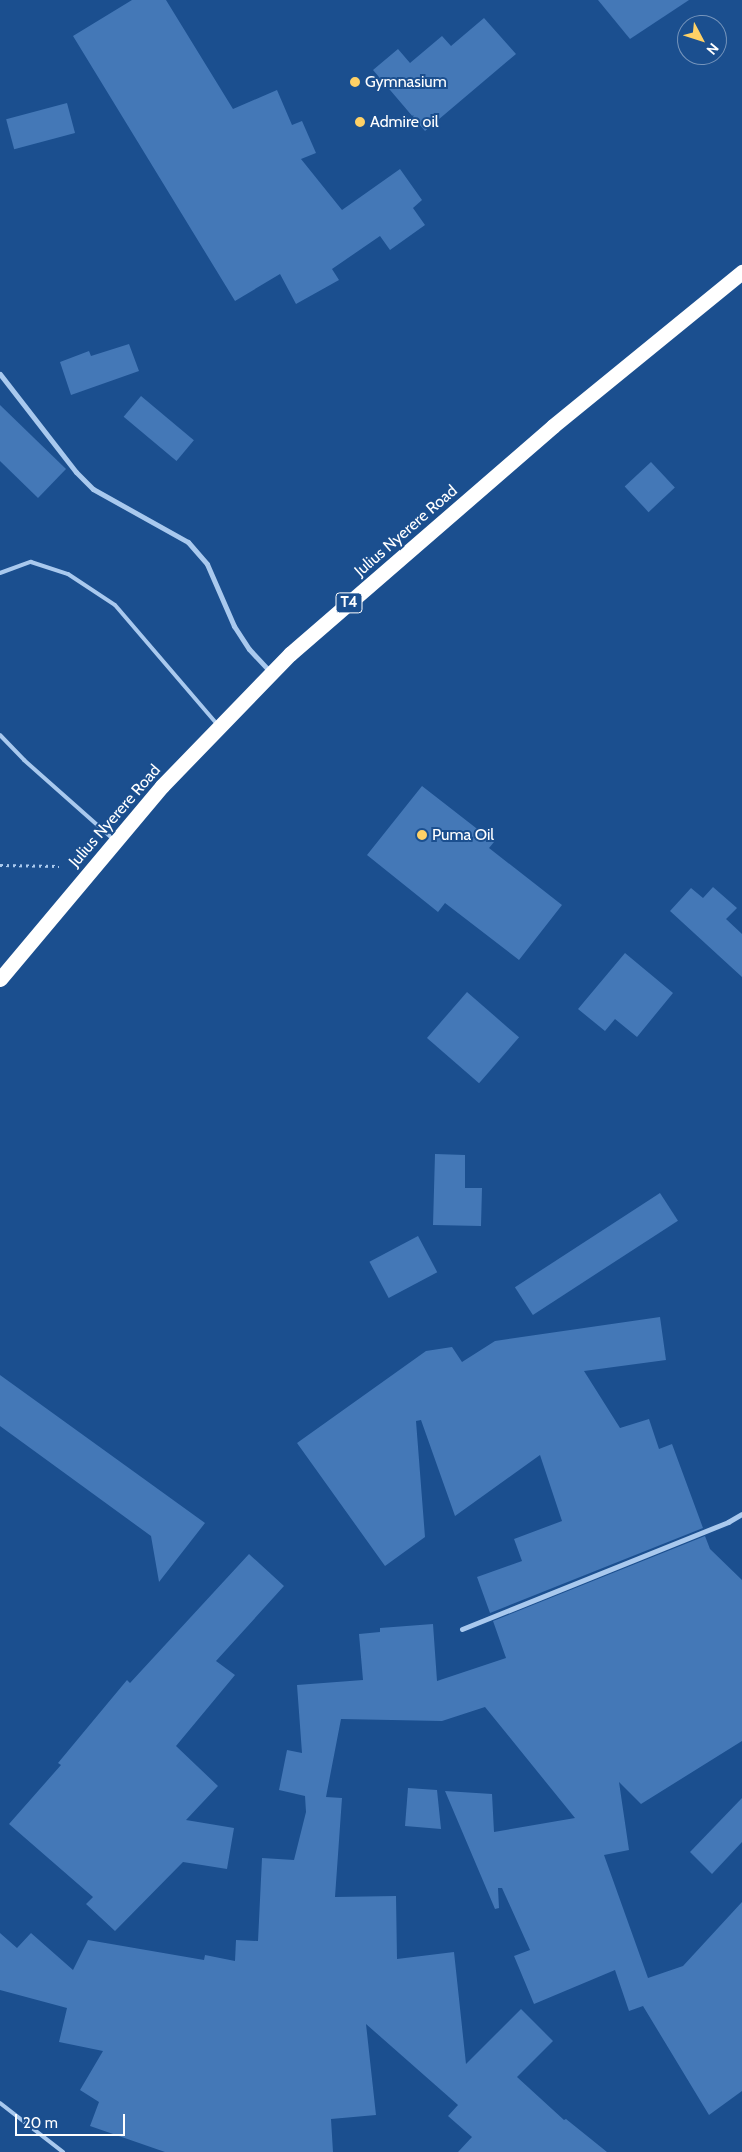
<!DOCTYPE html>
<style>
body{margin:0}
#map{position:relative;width:742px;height:2152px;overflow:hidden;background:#1b4f8f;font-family:Cabin,sans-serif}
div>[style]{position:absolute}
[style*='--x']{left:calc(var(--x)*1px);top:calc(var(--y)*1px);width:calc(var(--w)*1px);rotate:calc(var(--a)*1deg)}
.building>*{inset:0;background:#4478b7;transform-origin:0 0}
.path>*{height:3px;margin-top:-1.5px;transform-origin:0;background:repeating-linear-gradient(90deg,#a9c9ee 0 2.5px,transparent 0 6.5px)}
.lane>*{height:4px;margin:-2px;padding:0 2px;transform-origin:2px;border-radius:2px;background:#a9c9ee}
.street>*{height:5px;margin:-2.5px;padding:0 2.5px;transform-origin:2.5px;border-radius:2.5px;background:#a9c9ee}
.highway>*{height:15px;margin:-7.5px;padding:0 7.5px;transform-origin:7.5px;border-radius:7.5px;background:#fff}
.dots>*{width:14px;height:14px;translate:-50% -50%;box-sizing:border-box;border:2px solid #1b4f8f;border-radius:50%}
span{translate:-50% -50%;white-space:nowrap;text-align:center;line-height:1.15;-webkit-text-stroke:4px #1b4f8f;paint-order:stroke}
.shield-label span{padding:1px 4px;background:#1b4f8f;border:1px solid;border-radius:4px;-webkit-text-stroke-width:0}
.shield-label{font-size:15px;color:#fff;font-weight:700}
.poi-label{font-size:16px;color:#fff}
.left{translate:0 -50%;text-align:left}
.street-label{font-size:16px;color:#fff}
.north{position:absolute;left:677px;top:15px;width:50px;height:50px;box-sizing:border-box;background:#1b4f8f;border:1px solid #7695bc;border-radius:50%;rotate:130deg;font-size:14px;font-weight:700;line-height:20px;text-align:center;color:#fff}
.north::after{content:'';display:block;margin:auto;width:18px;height:22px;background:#ffd166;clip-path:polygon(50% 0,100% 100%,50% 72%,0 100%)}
.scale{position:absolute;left:15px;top:2114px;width:110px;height:22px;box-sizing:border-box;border:2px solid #fff;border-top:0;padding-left:6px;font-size:15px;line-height:18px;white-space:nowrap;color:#fff;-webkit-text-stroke:4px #1b4f8f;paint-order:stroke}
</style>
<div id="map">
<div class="building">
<i style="clip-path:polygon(132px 0,166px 0,233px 109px,277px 90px,292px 125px,302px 121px,316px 153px,301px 159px,342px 210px,400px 169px,422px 200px,413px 208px,425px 225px,390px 250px,380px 236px,332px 269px,339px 280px,296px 304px,280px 274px,235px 301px,73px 36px)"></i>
<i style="clip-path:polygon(598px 0,689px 0,630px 39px)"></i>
<i style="clip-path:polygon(484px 18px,516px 54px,425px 131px,373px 70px,398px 49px,410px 63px,442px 36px,451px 46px)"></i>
<i style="left:67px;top:103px;width:31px;height:63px;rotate:75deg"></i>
<i style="clip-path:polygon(129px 344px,139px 371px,71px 395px,60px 362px,89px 351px,91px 356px)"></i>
<i style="left:141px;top:396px;width:69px;height:27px;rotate:40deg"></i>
<i style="clip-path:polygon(0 405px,66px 469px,38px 498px,0 461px)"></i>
<i style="left:651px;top:462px;width:35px;height:36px;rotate:47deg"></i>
<i style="clip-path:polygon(422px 786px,494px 842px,489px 848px,562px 905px,519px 960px,445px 903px,438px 912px,367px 855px)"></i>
<i style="clip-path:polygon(713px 887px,737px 908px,726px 919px,742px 934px,742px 977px,670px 911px,691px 888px,703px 898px)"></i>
<i style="clip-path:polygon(625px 953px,673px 993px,637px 1037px,615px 1019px,605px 1031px,578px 1009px)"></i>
<i style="left:467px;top:992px;width:69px;height:61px;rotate:41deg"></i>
<i style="clip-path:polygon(435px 1154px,465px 1155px,465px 1188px,482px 1188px,481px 1226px,433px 1225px)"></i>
<i style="left:660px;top:1193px;width:33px;height:173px;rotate:57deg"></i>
<i style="left:418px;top:1236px;width:41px;height:55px;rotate:62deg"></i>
<i style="clip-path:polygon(660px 1317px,666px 1360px,584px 1371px,620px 1428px,649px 1419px,659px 1449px,672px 1444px,703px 1528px,490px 1613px,477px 1577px,522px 1561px,514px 1539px,562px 1521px,540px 1455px,455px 1516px,421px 1420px,416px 1421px,425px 1537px,385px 1566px,297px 1443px,426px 1351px,452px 1347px,462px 1362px,495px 1341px)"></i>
<i style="clip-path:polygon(0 1375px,205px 1523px,159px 1582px,151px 1536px,0 1426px)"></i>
<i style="clip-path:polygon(705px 1536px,710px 1549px,742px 1580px,742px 1741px,641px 1804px,619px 1782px,629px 1850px,604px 1855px,648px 1978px,683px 1966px,742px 1902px,742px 2091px,709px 2115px,643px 2006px,629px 2011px,615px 1970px,534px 2004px,514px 1956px,530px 1950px,502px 1888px,498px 1888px,499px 1908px,495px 1909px,445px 1791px,492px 1794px,494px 1832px,575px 1818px,485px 1707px,442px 1721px,341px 1719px,326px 1797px,342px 1798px,335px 1897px,396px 1896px,397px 1959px,454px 1952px,466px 2064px,521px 2009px,553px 2041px,517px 2077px,564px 2120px,566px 2119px,607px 2152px,458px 2152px,472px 2137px,448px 2116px,458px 2105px,366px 2024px,376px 2115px,331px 2119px,333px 2152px,165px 2152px,90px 2126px,99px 2102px,80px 2090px,103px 2051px,59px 2042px,67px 2008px,0 1990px,0 1933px,17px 1948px,31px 1933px,73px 1970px,88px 1940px,204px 1960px,205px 1955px,235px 1961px,236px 1940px,258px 1941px,262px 1858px,294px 1860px,306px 1812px,305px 1796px,279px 1790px,287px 1750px,302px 1753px,297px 1685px,363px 1680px,359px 1634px,380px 1632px,380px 1628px,433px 1624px,437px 1681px,506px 1658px,493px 1621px)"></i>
<i style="clip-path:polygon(249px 1554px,284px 1586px,216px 1661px,235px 1675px,176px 1746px,218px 1786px,186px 1820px,234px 1828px,227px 1869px,183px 1862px,115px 1931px,86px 1904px,93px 1897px,9px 1824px,61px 1765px,58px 1763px,127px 1680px,130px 1683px)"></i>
<i style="clip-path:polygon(408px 1788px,437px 1790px,441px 1829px,405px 1826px)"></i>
<i style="clip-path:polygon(742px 1798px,742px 1842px,712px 1874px,690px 1852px)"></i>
</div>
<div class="path">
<i style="--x:0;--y:865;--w:59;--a:1"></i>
</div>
<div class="lane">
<i style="--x:0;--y:573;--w:33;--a:-20"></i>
<i style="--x:31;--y:562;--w:39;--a:18"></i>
<i style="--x:68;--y:574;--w:56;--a:33.4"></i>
<i style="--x:115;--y:605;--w:158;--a:49.4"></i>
<i style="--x:0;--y:735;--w:35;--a:46"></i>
<i style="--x:24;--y:760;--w:118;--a:41.6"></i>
<i style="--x:0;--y:2103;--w:80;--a:37.9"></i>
</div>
<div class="street">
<i style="--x:0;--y:374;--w:124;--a:52.2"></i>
<i style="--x:76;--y:472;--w:24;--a:45"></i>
<i style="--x:93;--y:489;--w:109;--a:29.2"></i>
<i style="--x:188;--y:542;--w:29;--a:49"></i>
<i style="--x:207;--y:564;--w:68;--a:66.5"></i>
<i style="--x:234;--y:626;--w:27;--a:57"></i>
<i style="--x:249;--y:649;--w:33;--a:47"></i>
<i style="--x:462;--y:1629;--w:287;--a:-21.9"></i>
<i style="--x:728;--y:1522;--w:16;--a:-30"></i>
</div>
<div class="highway">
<i style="--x:0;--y:979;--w:252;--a:-50"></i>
<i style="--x:162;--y:786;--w:184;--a:-45.9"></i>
<i style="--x:290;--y:654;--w:348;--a:-40.9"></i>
<i style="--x:553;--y:426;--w:244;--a:-39.2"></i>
</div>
<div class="dots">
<i style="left:355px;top:82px;background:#ffd166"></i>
<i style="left:360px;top:122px;background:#ffd166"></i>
<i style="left:422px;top:835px;background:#ffd166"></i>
</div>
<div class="shield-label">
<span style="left:349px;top:603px">T4</span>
</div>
<div class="poi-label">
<span class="left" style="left:365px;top:82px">Gymnasium</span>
<span class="left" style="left:370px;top:122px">Admire oil</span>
<span class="left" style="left:432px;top:835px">Puma Oil</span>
</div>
<div class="street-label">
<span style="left:406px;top:531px;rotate:-41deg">Julius Nyerere Road</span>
<span style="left:115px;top:816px;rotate:-49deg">Julius Nyerere Road</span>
</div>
<div class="north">N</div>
<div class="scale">20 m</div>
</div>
